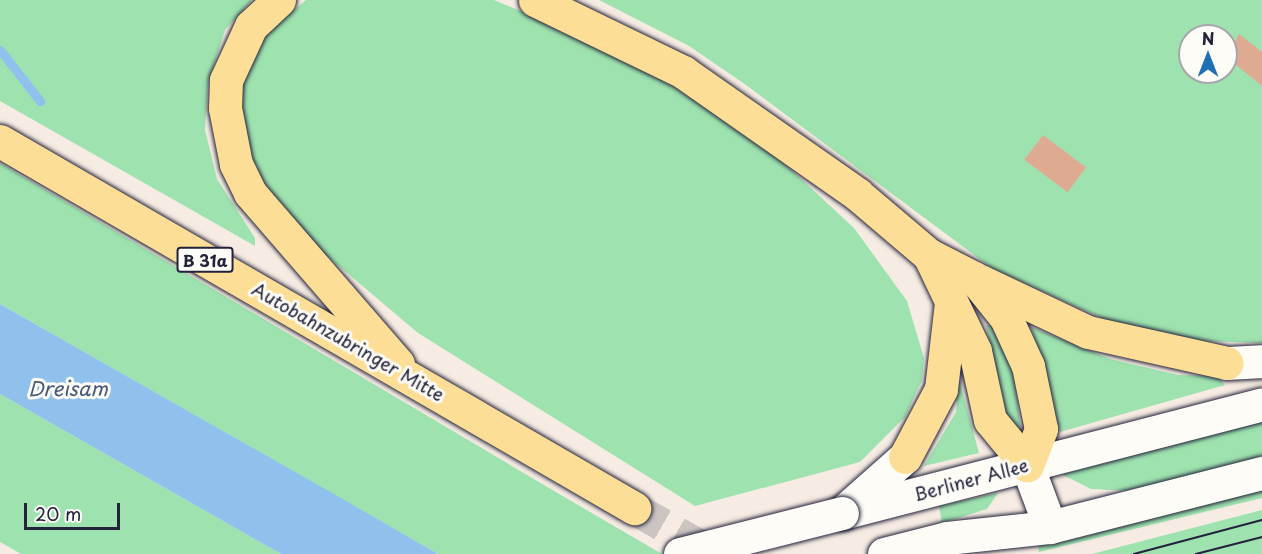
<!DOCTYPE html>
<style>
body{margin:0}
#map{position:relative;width:1262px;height:554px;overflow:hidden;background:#f7ece3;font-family:"Playpen Sans",sans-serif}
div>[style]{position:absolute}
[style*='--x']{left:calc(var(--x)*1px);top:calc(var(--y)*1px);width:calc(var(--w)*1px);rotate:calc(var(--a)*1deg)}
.green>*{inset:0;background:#9ee3af}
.water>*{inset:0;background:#90c1ec}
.stream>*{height:9px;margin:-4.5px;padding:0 4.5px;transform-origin:4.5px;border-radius:4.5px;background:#90c1ec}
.building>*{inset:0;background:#deaa92;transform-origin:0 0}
.highway-tunnel>*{height:33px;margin-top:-16.5px;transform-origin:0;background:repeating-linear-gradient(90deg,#ccc4c1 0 33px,transparent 0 49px)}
.roads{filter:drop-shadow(0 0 2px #22223b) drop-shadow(0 0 2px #22223b)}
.secondary>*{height:33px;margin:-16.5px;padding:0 16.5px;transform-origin:16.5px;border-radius:16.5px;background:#fdfcf7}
.highway>*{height:33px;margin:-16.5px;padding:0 16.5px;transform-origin:16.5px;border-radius:16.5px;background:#fdde96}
.tram>*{height:1.5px;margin:-0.75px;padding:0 0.75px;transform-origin:0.75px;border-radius:0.75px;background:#22223b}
.bridges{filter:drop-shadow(0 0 2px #22223b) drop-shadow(0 0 2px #22223b)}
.secondary-bridge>*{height:33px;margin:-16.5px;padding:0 16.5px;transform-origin:16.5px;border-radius:16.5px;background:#fdfcf7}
span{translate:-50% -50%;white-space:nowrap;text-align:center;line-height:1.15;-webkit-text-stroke:6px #fdfcf7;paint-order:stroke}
.shield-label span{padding:2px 4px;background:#fdfcf7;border:2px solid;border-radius:4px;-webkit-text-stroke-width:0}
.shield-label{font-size:16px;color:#22223b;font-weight:700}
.street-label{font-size:18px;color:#22223b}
.water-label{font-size:20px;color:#485a79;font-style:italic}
.north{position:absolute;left:1178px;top:24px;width:60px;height:60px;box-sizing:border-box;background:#fdfcf7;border:2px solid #a5a5ac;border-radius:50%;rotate:0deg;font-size:16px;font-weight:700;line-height:24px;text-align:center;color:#22223b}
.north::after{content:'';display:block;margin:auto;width:21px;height:27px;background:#1f6fb2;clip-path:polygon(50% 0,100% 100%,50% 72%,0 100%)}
.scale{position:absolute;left:24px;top:503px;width:96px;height:27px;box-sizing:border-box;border:3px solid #22223b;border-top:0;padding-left:8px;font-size:18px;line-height:21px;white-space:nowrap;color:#22223b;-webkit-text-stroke:4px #fdfcf7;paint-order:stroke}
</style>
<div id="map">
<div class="green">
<i style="clip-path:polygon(0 0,252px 0,225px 30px,208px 83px,205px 130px,217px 179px,255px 238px,255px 246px,0 101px)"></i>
<i style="clip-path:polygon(306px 0,494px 0,623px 54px,746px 128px,854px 228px,907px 301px,924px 358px,922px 380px,905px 417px,860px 462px,695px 506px,418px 333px,307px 239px,253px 168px,240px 126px,242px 82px,262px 36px)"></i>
<i style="clip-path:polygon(evenodd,599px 0,1262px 0,1262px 343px,1202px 341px,1115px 324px,993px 269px,746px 85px,689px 46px,599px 0,1190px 36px,1226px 36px,1226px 72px,1190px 72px,1190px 36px)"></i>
<i style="clip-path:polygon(0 163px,561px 495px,662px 554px,438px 554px,0 304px)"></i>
<i style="clip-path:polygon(994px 323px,1014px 372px,1021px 433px,1007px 420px,986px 326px)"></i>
<i style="clip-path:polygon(1031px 327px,1110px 359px,1178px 375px,1217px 376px,1225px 385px,1060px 432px)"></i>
<i style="clip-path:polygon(958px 375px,979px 453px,924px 466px,956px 412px)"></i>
<i style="clip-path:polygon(0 394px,281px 554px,21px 554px,0 542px)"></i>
<i style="clip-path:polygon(1262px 422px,1262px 457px,1134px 491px,1091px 489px,1061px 474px)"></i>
<i style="clip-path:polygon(1262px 487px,1262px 498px,1039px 552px,1038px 546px)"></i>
<i style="clip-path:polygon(998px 493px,987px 509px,942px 523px,939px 506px)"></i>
<i style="clip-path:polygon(1262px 510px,1262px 554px,1092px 554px)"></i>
</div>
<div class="water">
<i style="clip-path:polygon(0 304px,341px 498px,438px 554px,281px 554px,0 394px)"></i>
</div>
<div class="stream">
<i style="--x:0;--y:50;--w:65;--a:51.9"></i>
</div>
<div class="building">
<i style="clip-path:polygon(1239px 34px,1262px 52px,1262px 86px,1226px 57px)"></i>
<i style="left:1043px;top:135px;width:54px;height:31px;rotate:37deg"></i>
</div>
<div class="highway-tunnel">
<i style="--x:634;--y:508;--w:92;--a:29.9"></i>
</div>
<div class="roads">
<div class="secondary">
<i style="--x:1227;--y:363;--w:35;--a:-3"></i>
<i style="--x:1027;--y:465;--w:66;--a:69.6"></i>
<i style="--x:845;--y:510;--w:80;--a:-41.5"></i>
<i style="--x:842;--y:513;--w:434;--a:-14.5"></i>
<i style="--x:884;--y:554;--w:65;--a:-14.3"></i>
<i style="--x:947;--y:538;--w:104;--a:-6.1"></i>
<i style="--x:1050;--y:527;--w:219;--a:-14.3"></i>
</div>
<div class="highway">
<i style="--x:279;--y:0;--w:38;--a:137"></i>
<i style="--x:251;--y:26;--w:60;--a:114.8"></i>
<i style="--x:226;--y:80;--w:28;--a:92"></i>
<i style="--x:225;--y:108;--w:57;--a:78.9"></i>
<i style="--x:236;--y:164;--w:32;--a:64"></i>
<i style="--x:250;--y:193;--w:226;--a:49.1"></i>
<i style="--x:535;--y:0;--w:165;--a:25.9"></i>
<i style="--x:683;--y:72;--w:213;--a:35"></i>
<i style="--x:857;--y:194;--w:94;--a:40.3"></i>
<i style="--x:929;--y:255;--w:51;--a:27.1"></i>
<i style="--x:974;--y:278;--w:51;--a:51.3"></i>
<i style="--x:1006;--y:318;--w:53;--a:65.4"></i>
<i style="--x:1028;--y:366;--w:64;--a:78.3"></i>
<i style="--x:1041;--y:429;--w:39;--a:111"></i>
<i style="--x:1027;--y:465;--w:58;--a:-129.4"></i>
<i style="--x:990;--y:420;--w:71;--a:-102.3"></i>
<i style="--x:975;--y:351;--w:106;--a:-115.6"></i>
<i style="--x:0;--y:141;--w:733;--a:30.07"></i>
<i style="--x:980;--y:281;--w:119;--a:25.3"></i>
<i style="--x:1088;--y:332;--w:142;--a:12.6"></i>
<i style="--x:905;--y:457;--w:77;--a:-62.1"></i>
<i style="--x:941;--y:389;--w:88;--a:-83.4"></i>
</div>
</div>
<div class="tram">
<i style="--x:1134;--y:554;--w:132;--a:-14.9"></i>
<i style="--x:1196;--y:554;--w:68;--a:-14.4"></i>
</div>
<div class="bridges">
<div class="secondary-bridge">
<i style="--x:680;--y:554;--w:167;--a:-14.2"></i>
</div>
</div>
<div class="shield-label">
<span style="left:205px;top:260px">B 31a</span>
</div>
<div class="street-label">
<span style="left:348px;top:342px;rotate:30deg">Autobahnzubringer Mitte</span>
<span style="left:971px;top:480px;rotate:-15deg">Berliner Allee</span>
</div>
<div class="water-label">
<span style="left:68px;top:388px">Dreisam</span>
</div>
<div class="north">N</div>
<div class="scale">20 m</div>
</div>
